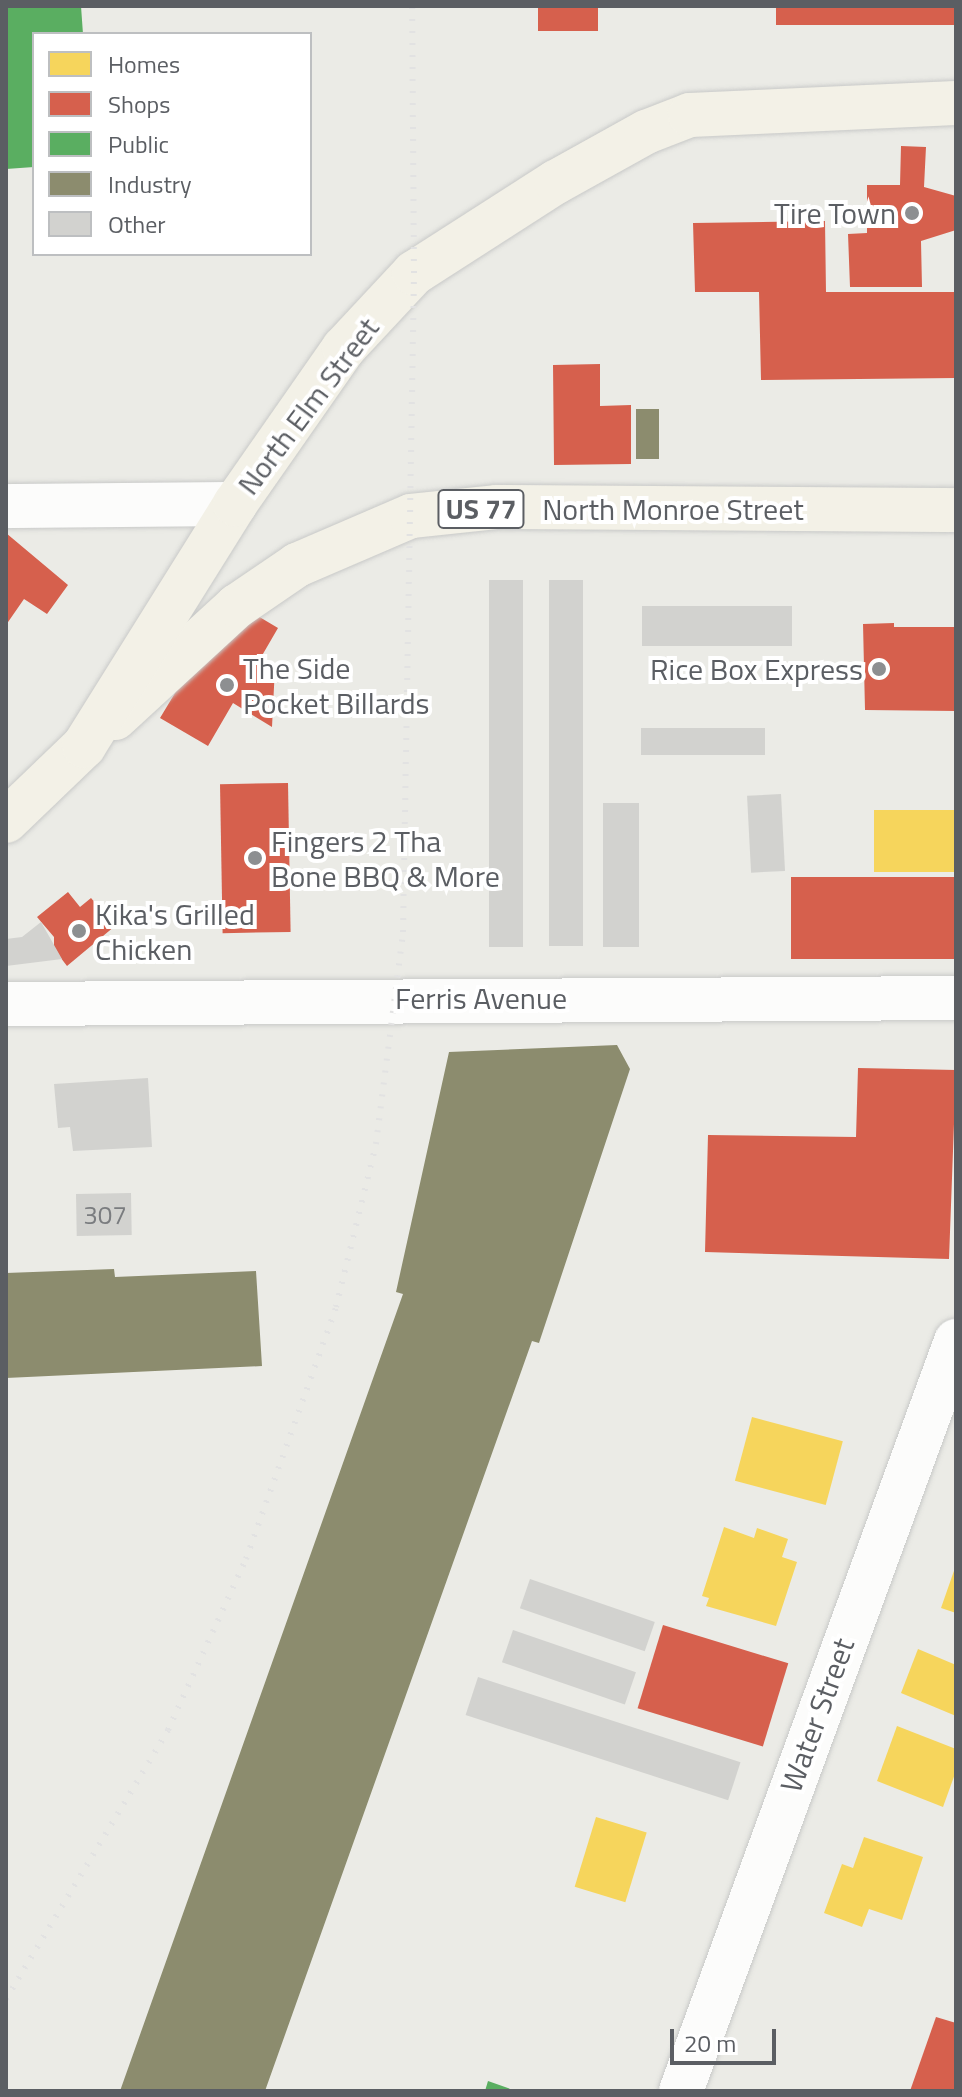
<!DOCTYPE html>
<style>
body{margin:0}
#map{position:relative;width:962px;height:2097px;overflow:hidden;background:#ebebe6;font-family:"Titillium Web",sans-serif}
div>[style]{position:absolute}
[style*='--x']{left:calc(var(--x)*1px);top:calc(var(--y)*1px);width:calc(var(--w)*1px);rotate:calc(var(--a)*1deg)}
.homes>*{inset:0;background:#f6d55c;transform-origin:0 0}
.shops>*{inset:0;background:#d6604d;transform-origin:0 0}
.public>*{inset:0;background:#5aae61}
.industry>*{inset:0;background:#8c8c6e;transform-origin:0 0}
.building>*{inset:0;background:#d2d2cf;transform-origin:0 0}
.roads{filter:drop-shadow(0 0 2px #c8c9c8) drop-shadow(0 0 2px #c8c9c8)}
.minor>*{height:44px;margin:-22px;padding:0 22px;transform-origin:22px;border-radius:22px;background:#fcfcfb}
.major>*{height:44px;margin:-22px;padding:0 22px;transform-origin:22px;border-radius:22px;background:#f3f1e7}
.rail>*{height:6px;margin-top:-3px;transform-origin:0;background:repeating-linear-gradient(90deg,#e2e2e2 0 2px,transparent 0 12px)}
.dots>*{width:22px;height:22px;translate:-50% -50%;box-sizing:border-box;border:4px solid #fff;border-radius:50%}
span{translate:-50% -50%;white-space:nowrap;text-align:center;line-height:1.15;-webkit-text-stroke:8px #fff;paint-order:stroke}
.number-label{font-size:26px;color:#7a7c7f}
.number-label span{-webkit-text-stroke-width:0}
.shield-label span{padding:2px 6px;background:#fff;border:2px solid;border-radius:6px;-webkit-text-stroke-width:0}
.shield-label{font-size:28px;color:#5b5e63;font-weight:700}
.poi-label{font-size:30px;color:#5b5e63}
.right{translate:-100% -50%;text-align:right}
.left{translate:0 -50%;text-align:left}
.street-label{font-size:30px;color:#5b5e63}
.frame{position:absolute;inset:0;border:8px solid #5b5e63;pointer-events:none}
.legend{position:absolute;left:32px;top:32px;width:280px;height:224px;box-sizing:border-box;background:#fff;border:2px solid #bdbfc1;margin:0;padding:10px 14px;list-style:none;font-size:24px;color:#5b5e63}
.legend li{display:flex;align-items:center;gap:16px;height:40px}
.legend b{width:40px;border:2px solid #bdbfc1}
.scale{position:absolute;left:670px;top:2029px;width:106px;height:36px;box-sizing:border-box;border:4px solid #5b5e63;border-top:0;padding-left:10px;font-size:24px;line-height:28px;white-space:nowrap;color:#5b5e63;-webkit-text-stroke:6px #fff;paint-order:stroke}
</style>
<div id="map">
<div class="homes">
<i style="left:874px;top:810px;width:82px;height:62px"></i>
<i style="left:752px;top:1417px;width:94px;height:66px;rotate:15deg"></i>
<i style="clip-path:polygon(724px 1527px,754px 1538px,757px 1528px,788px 1539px,782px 1557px,797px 1562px,776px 1626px,706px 1606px,709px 1598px,702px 1596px)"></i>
<i style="clip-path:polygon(956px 1565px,956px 1613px,941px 1608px)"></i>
<i style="clip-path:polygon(918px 1649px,956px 1665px,956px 1716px,901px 1693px)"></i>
<i style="clip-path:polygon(897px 1726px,956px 1749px,956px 1771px,943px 1807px,877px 1781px)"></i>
<i style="left:596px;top:1817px;width:53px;height:73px;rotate:17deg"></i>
<i style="clip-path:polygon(864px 1837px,923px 1857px,902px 1920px,869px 1909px,862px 1927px,824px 1913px,842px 1864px,853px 1868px)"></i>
</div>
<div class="shops">
<i style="left:538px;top:6px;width:60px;height:25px"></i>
<i style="left:776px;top:6px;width:180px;height:19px"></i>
<i style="clip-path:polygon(901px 146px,926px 147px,924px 187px,956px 196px,956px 230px,921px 241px,922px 287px,850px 287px,848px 234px,867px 233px,867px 185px,900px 185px)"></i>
<i style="clip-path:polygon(825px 221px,826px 292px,956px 292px,956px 378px,761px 380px,759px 292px,695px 292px,693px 223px)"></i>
<i style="clip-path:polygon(600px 364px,600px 406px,631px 405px,631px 464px,554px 465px,553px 365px)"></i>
<i style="clip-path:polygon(6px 533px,68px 585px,47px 614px,24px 599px,6px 625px)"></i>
<i style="clip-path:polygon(231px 600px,278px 628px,260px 659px,275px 667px,272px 727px,233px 703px,208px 746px,160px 718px)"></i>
<i style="clip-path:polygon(894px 623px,894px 627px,956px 627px,956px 711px,865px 710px,863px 624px)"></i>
<i style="left:288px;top:783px;width:149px;height:68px;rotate:89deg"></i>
<i style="left:956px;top:877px;width:82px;height:165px;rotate:90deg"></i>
<i style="clip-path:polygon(68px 892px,80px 907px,91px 898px,115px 926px,67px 966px,54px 949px,54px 937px,37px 917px)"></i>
<i style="clip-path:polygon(858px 1068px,956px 1070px,949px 1259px,705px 1252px,708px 1135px,856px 1137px)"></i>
<i style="left:663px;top:1625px;width:131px;height:87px;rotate:17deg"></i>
<i style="clip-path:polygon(936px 2017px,956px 2023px,956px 2091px,910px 2091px)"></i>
</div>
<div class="public">
<i style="clip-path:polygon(6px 6px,81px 6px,83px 34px,34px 34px,34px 167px,6px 169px)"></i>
<i style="clip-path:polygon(488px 2081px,516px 2091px,485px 2091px)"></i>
</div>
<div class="industry">
<i style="left:636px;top:409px;width:23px;height:50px"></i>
<i style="clip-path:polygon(617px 1045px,630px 1069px,539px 1343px,532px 1341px,265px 2091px,120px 2091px,403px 1294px,396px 1292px,449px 1052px)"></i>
<i style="clip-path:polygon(114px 1269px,115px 1277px,256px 1271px,262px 1366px,6px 1378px,6px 1273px)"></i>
</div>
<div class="building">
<i style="left:489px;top:580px;width:34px;height:367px"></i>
<i style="left:549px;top:580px;width:34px;height:366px"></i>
<i style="left:642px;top:606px;width:150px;height:40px"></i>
<i style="left:765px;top:728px;width:27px;height:124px;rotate:90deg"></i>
<i style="left:781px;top:794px;width:77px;height:34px;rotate:87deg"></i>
<i style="left:639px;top:803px;width:144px;height:36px;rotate:90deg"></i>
<i style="clip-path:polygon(41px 922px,62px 959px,6px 966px,6px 939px,22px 937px)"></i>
<i style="clip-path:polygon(148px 1078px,152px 1147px,73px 1151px,70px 1127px,58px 1128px,54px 1084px)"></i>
<i style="left:131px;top:1193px;width:42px;height:55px;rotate:89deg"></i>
<i style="left:530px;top:1579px;width:132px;height:31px;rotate:19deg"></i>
<i style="left:513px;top:1630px;width:130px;height:34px;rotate:19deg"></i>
<i style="left:478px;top:1677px;width:276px;height:40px;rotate:18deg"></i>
</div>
<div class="roads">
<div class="minor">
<i style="--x:6;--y:506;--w:229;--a:-0.5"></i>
<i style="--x:6;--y:1004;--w:950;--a:-0.36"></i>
<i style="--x:681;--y:2091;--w:799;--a:-69.86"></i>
</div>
<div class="major">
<i style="--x:115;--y:718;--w:166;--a:-42.6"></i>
<i style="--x:237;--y:606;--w:73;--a:-34.3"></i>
<i style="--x:297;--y:565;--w:124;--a:-23.3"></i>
<i style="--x:411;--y:516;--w:85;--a:-6"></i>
<i style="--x:496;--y:507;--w:460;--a:0.4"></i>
<i style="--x:6;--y:821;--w:108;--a:-43.9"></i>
<i style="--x:84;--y:746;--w:285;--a:-58"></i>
<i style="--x:235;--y:504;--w:190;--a:-55.1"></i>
<i style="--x:344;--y:348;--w:103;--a:-47"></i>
<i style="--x:414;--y:273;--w:169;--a:-32.7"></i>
<i style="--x:556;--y:182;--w:103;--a:-29.1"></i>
<i style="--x:646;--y:132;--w:47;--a:-21.1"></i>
<i style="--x:690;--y:115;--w:266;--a:-2.6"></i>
</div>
</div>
<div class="rail">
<i style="--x:6;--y:1999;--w:314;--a:-58.9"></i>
<i style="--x:168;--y:1730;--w:188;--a:-65.5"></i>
<i style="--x:246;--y:1559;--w:268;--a:-70.3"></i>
<i style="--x:336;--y:1307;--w:168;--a:-76.2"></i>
<i style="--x:376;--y:1144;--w:214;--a:-82.7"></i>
<i style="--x:403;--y:932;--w:659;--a:-89.04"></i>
<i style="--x:414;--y:273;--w:267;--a:-90.4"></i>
</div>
<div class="dots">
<i style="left:912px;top:213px;background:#8d8f91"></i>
<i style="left:879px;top:669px;background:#8d8f91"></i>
<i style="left:227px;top:685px;background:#8d8f91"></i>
<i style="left:255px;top:858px;background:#8d8f91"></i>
<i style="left:79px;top:931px;background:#8d8f91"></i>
</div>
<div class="number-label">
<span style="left:105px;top:1215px">307</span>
</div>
<div class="shield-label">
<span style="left:481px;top:509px">US 77</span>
</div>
<div class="poi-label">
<span class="right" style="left:896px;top:213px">Tire Town</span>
<span class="left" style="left:243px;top:685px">The Side<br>Pocket Billards</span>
<span class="right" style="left:863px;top:669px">Rice Box Express</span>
<span class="left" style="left:271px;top:858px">Fingers 2 Tha<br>Bone BBQ &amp; More</span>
<span class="left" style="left:95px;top:931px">Kika's Grilled<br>Chicken</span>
</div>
<div class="street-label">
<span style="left:308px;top:406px;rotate:-53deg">North Elm Street</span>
<span style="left:673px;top:509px">North Monroe Street</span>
<span style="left:481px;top:998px">Ferris Avenue</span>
<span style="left:817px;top:1715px;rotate:-70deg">Water Street</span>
</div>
<div class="frame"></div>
<ul class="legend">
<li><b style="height:22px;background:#f6d55c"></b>Homes</li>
<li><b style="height:22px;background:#d6604d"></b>Shops</li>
<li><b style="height:22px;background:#5aae61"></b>Public</li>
<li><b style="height:22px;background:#8c8c6e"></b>Industry</li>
<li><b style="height:22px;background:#d2d2cf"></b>Other</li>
</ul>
<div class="scale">20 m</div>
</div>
